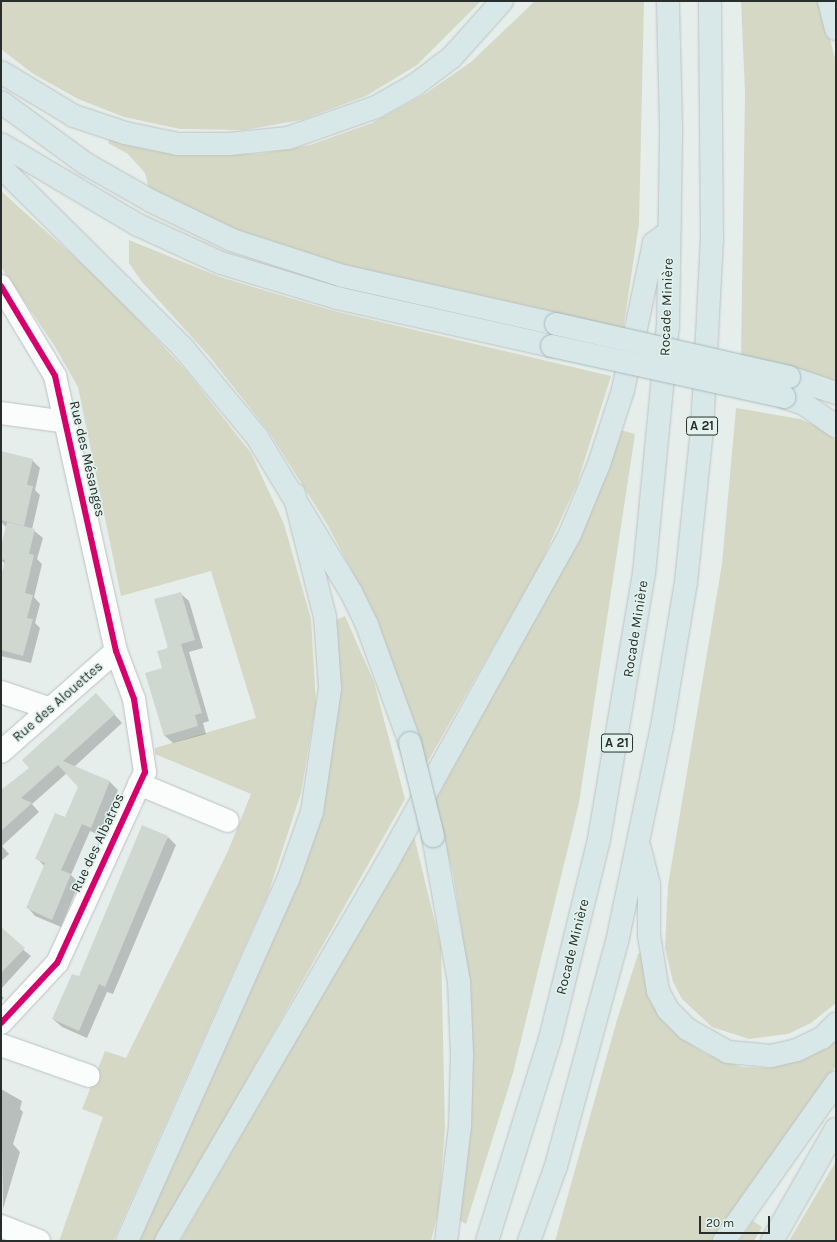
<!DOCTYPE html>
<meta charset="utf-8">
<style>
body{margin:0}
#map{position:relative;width:837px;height:1242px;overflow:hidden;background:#e6eeec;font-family:Karla,sans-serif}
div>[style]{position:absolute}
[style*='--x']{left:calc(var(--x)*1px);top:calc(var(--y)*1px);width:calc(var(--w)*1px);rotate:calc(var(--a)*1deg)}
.green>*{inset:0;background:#d5d8c5}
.shadow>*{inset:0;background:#0003}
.building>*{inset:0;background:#cfd8d0}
.roads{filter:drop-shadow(0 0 1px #bcc2c0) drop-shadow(0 0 1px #bcc2c0)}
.minor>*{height:22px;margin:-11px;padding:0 11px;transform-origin:11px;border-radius:11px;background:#fbfcfc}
.motorway>*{height:22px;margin:-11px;padding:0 11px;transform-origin:11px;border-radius:11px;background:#d8e8e9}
.bridges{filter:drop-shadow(0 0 1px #a5b9ba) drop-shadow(0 0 1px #a5b9ba)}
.motorway-bridge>*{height:22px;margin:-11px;padding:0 11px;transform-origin:11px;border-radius:11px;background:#d8e8e9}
.cycleway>*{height:6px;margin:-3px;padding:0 3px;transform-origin:3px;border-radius:3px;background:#d6006c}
span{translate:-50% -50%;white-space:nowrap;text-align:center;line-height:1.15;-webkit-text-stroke:3px #e2f2ed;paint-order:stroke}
.shield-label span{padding:1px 3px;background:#e2f2ed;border:1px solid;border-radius:3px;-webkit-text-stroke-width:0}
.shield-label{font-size:13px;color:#282e2c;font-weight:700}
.street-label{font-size:14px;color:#282e2c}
.frame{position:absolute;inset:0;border:2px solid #282e2c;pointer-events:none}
.scale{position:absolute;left:699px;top:1216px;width:71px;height:18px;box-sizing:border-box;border:2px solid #282e2c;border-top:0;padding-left:5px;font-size:12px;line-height:14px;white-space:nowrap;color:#282e2c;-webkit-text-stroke:3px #e2f2ed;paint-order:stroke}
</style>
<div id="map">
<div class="green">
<i style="clip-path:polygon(1px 1px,481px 1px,417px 65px,366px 96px,301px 120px,244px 130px,180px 129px,124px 117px,78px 99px,32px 73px,1px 49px)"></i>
<i style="clip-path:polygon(535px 1px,644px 1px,639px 224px,623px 330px,368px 275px,245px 237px,149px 189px,145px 173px,128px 154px,108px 143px,110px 138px,196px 154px,258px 154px,310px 145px,372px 123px,425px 94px,471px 62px)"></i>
<i style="clip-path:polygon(741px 1px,820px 1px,836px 62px,836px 381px,741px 355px,745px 93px)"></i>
<i style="clip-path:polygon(1px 191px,110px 289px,187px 372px,251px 453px,284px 524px,311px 619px,316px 703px,301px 793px,268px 894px,113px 1241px,59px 1241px,103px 1117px,82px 1109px,105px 1051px,126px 1058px,228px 851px,251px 794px,155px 754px,155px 748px,256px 718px,211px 571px,121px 596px,78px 387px,54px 345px,1px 267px)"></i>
<i style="clip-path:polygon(129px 240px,220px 277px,334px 311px,611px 376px,577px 484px,539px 567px,425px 766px,377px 619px,327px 524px,269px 432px,209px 356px,142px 282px,129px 263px)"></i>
<i style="clip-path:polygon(736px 408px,800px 419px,822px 428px,836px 440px,836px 1003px,811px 1023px,788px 1034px,749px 1039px,712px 1027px,682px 999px,673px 982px,665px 948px,668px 885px,722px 564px)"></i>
<i style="clip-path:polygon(620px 430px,635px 434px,579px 803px,513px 1073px,466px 1224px,459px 1220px,471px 1055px,462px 932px,453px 874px,434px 803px,562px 566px)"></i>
<i style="clip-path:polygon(345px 616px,374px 682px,405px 799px,156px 1241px,135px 1241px,294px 886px,336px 620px)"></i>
<i style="clip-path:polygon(414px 836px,441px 947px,445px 1127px,439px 1208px,431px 1241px,180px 1241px)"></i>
<i style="clip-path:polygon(643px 953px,680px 1037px,706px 1054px,742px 1067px,768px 1068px,802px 1059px,836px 1038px,836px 1066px,713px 1241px,555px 1241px,617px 1020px,638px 954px)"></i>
<i style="clip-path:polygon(836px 1161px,836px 1241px,789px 1241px)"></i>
<i style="clip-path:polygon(753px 1221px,762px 1227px,754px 1241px,739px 1241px)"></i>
</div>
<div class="shadow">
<i style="clip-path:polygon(32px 460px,40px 468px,35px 490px,40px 495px,32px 529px,43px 538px,37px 559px,42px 564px,34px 597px,40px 604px,35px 623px,40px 628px,31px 663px,1px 656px,1px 580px,5px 564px,1px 560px,1px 550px,7px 528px,1px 522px,1px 479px)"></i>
<i style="clip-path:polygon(180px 593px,189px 601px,203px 648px,189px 652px,209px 721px,203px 723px,206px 734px,173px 743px,164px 735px,163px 668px)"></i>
<i style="clip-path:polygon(104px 703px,122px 723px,74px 767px,110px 782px,118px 790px,99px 835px,90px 831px,71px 875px,79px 883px,61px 927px,35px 916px,27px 907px,45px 867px,37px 858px,65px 818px,79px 787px,67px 773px,32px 804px,39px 812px,2px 846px,9px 854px,1px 861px,1px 793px)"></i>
<i style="clip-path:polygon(168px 837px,176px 845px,113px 994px,107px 992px,87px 1038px,62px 1027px,53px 1019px)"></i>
<i style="clip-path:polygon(1px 932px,31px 956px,1px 989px)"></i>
<i style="clip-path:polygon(1px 995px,4px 998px,1px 1001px)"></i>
<i style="clip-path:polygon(1px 1089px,22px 1101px,20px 1109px,23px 1112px,13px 1144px,20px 1152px,3px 1209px)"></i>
</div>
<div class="building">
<i style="clip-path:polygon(1px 451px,33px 459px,27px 485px,33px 486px,24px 526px,1px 520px)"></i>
<i style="clip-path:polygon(7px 522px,35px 529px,29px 554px,34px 555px,25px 593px,33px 595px,27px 618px,33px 619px,23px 656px,1px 650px,1px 576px,5px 560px,1px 559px,1px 546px)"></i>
<i style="clip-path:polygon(181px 592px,195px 640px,181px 644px,202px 713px,195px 715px,198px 726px,164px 736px,145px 673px,162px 668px,157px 651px,168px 648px,154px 599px)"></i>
<i style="clip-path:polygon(96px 693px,115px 714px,63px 761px,110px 781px,91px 828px,82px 824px,61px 870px,71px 874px,52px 920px,26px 908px,45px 863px,35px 859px,55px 813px,65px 817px,78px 787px,58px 765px,21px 798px,32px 803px,1px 831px,1px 790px,29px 768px,22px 760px)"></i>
<i style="clip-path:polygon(142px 825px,168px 836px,105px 987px,99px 984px,79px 1031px,52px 1019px,72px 974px,79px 976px)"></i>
<i style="clip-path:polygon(1px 927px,25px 948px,1px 973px)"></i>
</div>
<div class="roads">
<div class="minor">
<i style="--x:1;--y:286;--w:105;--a:59"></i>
<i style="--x:55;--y:376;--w:282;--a:77.5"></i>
<i style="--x:116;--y:651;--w:51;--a:69.4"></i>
<i style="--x:134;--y:699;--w:74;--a:81.4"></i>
<i style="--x:145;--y:772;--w:210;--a:114.7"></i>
<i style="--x:57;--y:963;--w:82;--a:133"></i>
<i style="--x:1;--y:413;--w:68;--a:7.7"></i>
<i style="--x:1;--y:692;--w:50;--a:18.8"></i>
<i style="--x:1;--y:752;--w:153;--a:-41.3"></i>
<i style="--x:139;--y:784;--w:96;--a:22.6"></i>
<i style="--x:1;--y:1045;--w:93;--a:19.4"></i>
<i style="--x:1;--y:1226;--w:41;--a:21.5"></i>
</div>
<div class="motorway">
<i style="--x:829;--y:1;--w:29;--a:76"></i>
<i style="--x:1;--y:72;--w:85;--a:31.1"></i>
<i style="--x:74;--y:116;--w:54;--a:18.4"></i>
<i style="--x:125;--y:133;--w:54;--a:11.7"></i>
<i style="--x:178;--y:144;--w:51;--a:0"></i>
<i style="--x:229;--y:144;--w:59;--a:-5.8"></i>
<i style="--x:288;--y:138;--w:93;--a:-19.4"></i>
<i style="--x:376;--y:107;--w:45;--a:-29.4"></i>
<i style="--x:415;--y:85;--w:46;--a:-37.1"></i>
<i style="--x:452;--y:57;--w:75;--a:-48.2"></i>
<i style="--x:1;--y:102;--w:105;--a:36.1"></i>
<i style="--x:86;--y:164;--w:75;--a:29.6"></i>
<i style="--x:151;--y:201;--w:90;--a:25.7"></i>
<i style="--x:232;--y:240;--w:117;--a:18"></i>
<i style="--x:343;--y:276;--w:218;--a:12.7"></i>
<i style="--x:1;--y:144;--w:159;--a:30.6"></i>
<i style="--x:138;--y:225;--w:91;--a:24.6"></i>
<i style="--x:221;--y:263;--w:121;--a:16.8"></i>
<i style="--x:337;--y:298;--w:220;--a:12.6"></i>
<i style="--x:1;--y:167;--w:258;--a:44.8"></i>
<i style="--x:184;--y:349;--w:114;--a:50.3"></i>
<i style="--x:257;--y:437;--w:181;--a:58.8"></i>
<i style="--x:351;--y:592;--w:37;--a:64"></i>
<i style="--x:367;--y:625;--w:126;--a:70"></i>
<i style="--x:789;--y:377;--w:50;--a:18.8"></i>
<i style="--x:784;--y:397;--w:21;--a:19"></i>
<i style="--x:804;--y:404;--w:39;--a:35"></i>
<i style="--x:433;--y:836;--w:148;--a:79.9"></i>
<i style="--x:459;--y:982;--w:73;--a:87.6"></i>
<i style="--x:462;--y:1055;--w:71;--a:91.6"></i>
<i style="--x:460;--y:1126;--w:116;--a:96.9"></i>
<i style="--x:640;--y:849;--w:36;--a:76"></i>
<i style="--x:649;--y:884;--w:51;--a:90"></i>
<i style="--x:649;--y:935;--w:57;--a:80.9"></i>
<i style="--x:658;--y:991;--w:21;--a:62"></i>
<i style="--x:668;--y:1010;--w:27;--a:45"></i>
<i style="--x:687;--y:1029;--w:47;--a:29.3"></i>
<i style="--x:728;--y:1052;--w:43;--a:5.3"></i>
<i style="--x:771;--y:1056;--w:27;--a:-13"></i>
<i style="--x:797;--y:1050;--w:28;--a:-26"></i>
<i style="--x:822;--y:1038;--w:20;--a:-45"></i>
<i style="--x:127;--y:1241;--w:395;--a:-66"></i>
<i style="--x:288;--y:880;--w:72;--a:-70.6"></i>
<i style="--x:312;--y:812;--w:125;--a:-81.7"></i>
<i style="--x:330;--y:688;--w:71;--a:-94"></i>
<i style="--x:325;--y:617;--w:127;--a:-104.1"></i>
<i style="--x:166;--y:1241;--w:438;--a:-59.7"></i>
<i style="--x:387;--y:863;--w:376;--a:-60.9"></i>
<i style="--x:570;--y:534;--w:76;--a:-67.5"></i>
<i style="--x:599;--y:464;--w:78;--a:-72"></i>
<i style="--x:623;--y:390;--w:150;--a:-78.1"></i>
<i style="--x:654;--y:243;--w:19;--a:-36"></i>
<i style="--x:487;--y:1241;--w:212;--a:-72.7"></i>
<i style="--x:550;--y:1039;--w:206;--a:-76.2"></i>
<i style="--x:599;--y:839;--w:269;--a:-80.4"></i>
<i style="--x:644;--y:574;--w:248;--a:-84.5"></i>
<i style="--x:668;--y:327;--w:200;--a:-89.1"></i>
<i style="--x:671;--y:127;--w:126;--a:-91.4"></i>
<i style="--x:529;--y:1241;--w:80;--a:-70.2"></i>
<i style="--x:556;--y:1166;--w:232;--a:-74.8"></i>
<i style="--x:617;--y:942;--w:220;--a:-78.2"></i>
<i style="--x:662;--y:727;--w:147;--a:-80.6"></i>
<i style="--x:686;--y:582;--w:153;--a:-84"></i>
<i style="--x:702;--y:430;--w:191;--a:-87"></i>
<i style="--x:712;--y:239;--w:238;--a:-90.5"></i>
<i style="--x:724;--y:1241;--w:194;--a:-54.7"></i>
<i style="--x:772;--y:1241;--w:129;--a:-60.3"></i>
</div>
</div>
<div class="bridges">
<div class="motorway-bridge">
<i style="--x:556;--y:324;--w:239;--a:12.8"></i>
<i style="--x:552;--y:346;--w:238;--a:12.4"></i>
<i style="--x:410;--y:743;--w:96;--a:76.1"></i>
</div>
</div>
<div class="cycleway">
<i style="--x:1;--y:286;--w:105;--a:59"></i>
<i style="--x:55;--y:376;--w:282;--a:77.5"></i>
<i style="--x:116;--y:651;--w:51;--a:69.4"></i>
<i style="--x:134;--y:699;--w:74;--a:81.4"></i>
<i style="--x:145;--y:772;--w:210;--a:114.7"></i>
<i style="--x:57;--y:963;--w:82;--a:133"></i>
</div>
<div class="shield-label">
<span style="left:702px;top:426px">A 21</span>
<span style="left:617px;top:743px">A 21</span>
</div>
<div class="street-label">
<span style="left:667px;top:307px;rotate:-88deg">Rocade Minière</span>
<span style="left:87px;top:459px;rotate:77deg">Rue des Mésanges</span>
<span style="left:636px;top:629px;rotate:-81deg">Rocade Minière</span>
<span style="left:58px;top:702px;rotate:-41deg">Rue des Alouettes</span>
<span style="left:98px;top:843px;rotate:-65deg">Rue des Albatros</span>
<span style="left:573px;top:947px;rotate:-76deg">Rocade Minière</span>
</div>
<div class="frame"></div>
<div class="scale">20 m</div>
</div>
